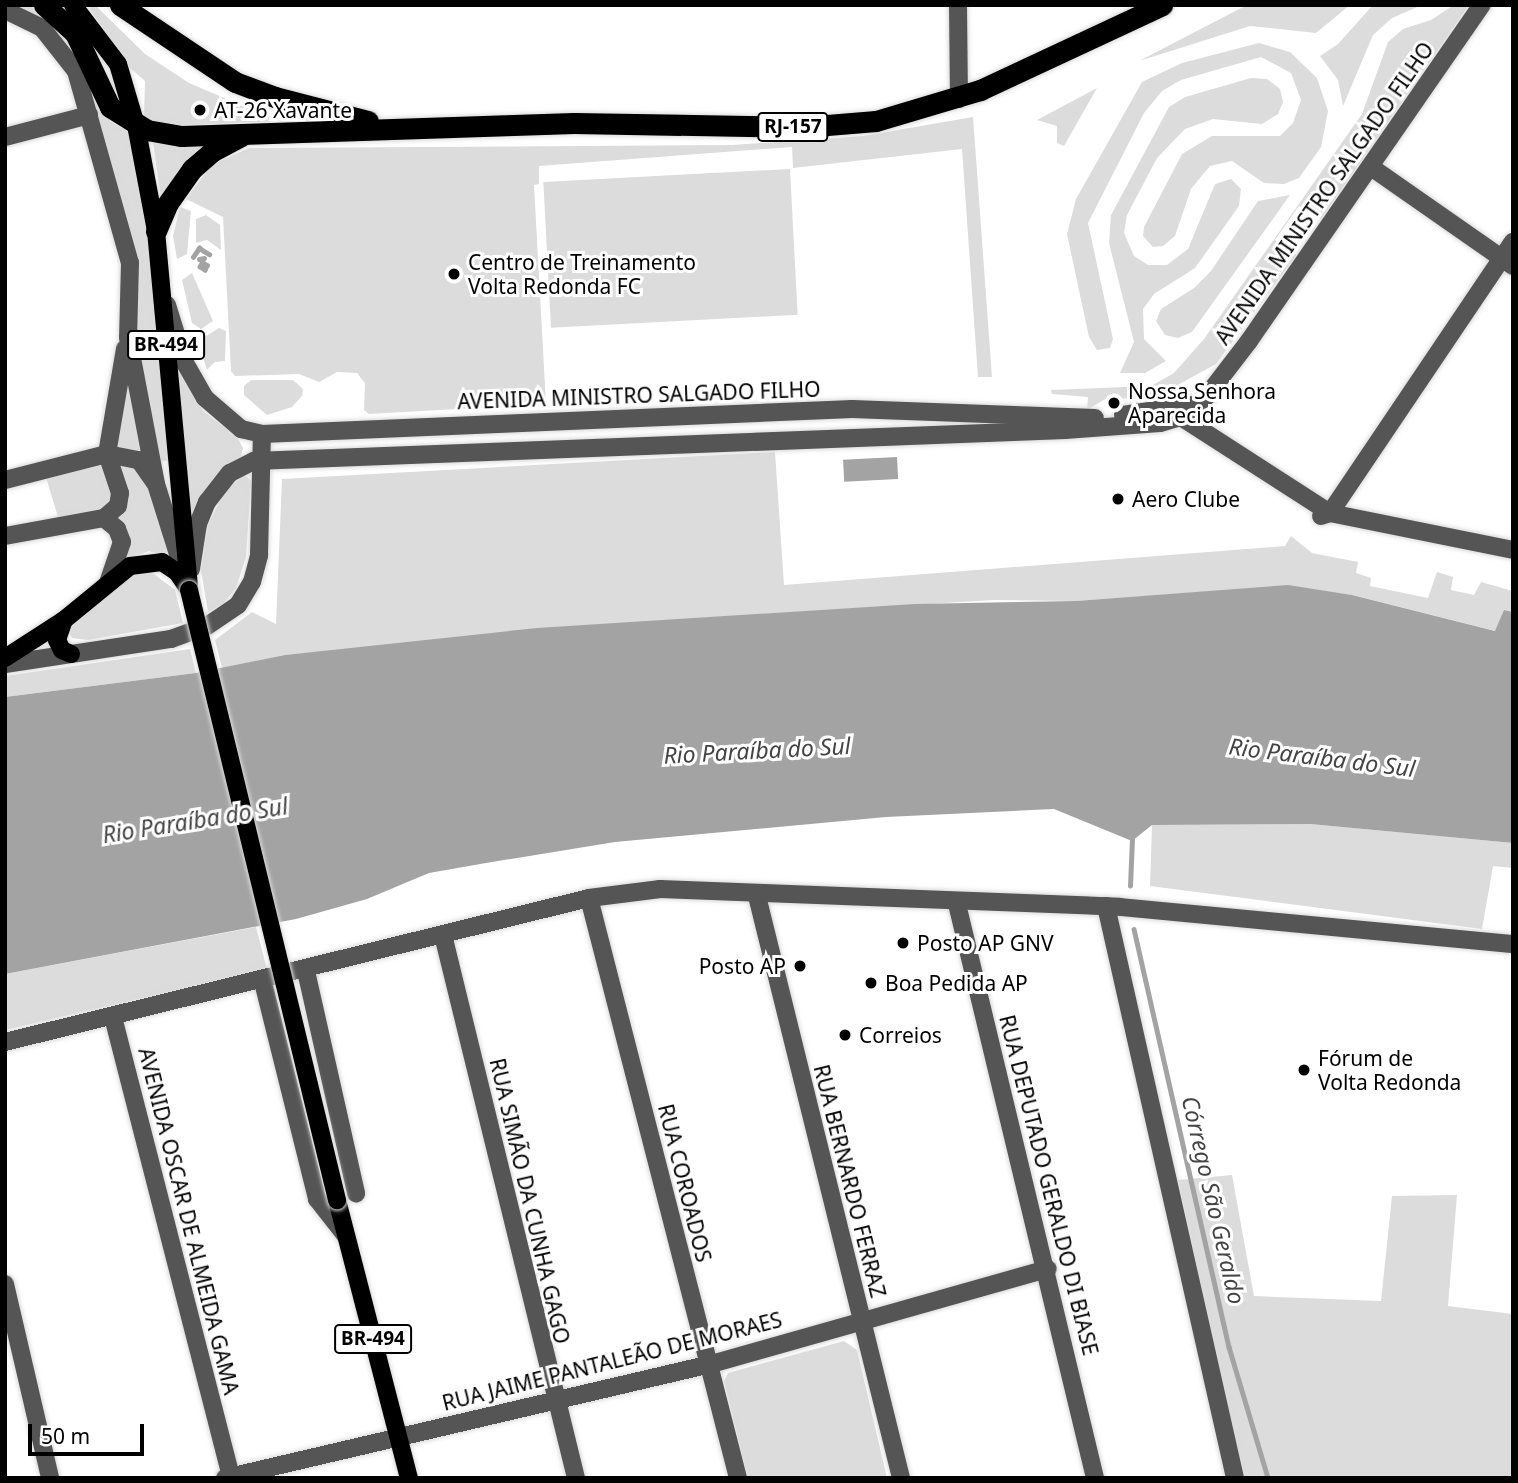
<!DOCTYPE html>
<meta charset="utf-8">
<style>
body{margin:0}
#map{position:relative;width:1518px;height:1483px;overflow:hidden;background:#fff;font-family:"Noto Sans",sans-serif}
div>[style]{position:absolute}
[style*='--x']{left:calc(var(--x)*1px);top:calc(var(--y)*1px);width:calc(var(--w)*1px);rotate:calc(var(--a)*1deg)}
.green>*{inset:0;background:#dcdcdc;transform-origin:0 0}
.water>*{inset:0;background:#a3a3a3;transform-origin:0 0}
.stream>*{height:4.5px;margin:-2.25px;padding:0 2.25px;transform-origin:2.25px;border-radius:2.25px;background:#a3a3a3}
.roads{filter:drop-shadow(0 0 2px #dbdbdb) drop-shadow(0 0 2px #dbdbdb)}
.minor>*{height:18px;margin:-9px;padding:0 9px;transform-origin:9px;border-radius:9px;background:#555}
.major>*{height:18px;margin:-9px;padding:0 9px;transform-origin:9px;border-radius:9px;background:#000}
.highway>*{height:21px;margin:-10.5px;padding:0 10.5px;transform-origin:10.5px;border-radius:10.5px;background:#000}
.bridges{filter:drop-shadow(0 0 2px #dbdbdb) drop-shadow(0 0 2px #dbdbdb)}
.major-bridge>*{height:18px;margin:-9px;padding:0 9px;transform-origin:9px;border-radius:9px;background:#000}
.dots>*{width:19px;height:19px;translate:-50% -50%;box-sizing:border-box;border:4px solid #fff;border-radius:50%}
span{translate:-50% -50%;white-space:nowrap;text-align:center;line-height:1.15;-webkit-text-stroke:6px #fff;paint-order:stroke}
.shield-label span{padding:2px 5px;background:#fff;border:2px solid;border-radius:5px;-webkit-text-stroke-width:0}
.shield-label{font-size:19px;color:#000;font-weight:700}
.poi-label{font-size:21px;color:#000}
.left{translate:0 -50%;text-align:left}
.right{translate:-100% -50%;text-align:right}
.street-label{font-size:21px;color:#000}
.water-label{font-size:23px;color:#444;font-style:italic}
.frame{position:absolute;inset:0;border:7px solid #000;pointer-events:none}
.scale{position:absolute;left:28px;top:1424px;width:116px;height:32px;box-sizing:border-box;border:4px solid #000;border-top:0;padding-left:9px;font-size:21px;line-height:24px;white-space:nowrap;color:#000;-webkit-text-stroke:5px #fff;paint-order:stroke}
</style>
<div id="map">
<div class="green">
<i style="clip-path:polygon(7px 5px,36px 5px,60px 24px,111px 122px,136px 135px,155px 246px,171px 460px,158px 462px,135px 347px,139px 275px,75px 60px,45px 19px)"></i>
<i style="clip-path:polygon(95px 5px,145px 54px,189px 83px,278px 121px,160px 126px,144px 117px,145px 81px,129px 67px,89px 8px)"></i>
<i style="clip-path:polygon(1247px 5px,1350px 5px,1316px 33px,1250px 26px,1139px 61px)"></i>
<i style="clip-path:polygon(1373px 5px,1422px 5px,1392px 18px,1373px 35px,1343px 106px,1338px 80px,1320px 56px,1338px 44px)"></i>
<i style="clip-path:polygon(1454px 5px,1469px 5px,1321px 219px,1299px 206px,1275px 240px,1296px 255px,1216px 364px,1152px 399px,1107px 398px,1087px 410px,1088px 397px,1052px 394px,1051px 390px,1151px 386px,1174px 373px,1204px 339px,1362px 114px,1388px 42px,1403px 29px,1431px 20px)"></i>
<i style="clip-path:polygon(1259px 43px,1290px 52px,1317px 78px,1328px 111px,1321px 147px,1299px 178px,1284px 184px,1264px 183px,1232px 161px,1210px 166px,1191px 189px,1175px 236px,1163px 246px,1153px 247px,1143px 236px,1144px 227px,1182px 154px,1212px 136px,1280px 136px,1293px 123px,1301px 100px,1291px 73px,1261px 57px,1181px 80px,1162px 91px,1144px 113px,1088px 223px,1113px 339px,1110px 348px,1097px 350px,1089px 337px,1067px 234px,1076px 199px,1142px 82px,1182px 63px)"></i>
<i style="clip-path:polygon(1251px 78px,1267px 79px,1280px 89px,1283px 102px,1278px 114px,1262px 124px,1213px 119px,1185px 129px,1157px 158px,1127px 215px,1124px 233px,1134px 256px,1148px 265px,1167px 265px,1188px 249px,1215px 184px,1231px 179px,1241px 189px,1239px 206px,1195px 268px,1154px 294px,1143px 309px,1144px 339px,1166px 361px,1145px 373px,1120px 373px,1134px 342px,1109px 243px,1111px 215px,1169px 107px,1185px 97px)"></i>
<i style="clip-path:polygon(1097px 88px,1064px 146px,1057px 143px,1057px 126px,1037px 120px)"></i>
<i style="clip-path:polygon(973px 117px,992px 377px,978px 377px,962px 149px,793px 168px,792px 147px,539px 166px,539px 184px,534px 185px,546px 404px,369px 414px,364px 410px,365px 383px,357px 373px,337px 372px,319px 382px,299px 374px,235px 376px,231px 371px,223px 217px,186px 199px,212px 165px,249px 148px,732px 145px,863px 136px)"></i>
<i style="clip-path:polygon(153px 143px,214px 144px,162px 205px)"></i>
<i style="left:790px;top:169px;width:146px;height:247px;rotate:87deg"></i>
<i style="clip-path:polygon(1290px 195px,1192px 332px,1178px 338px,1165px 335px,1156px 321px,1161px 309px,1194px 288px,1211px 271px,1258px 201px)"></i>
<i style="clip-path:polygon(180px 207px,191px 211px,187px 254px,177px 259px,173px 236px)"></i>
<i style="clip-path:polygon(206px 215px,220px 225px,221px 250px,207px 240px,196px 243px,196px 219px)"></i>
<i style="clip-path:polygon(192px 273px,213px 321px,201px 329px,192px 323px,182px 280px)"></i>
<i style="clip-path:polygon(219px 328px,226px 331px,225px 361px,215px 362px,207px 370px,198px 341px)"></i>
<i style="clip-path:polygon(128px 359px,149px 462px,130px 449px,112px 449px)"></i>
<i style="clip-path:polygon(177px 366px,203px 411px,237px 437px,243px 448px,241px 456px,192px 519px)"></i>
<i style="clip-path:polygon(251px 380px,293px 380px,303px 389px,302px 396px,292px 407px,267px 415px,244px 395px,244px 386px)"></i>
<i style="clip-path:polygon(775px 452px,784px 585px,1285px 546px,1291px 536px,1312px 553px,1358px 562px,1356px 573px,1371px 578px,1370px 586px,1428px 598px,1437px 572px,1453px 577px,1451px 590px,1474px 595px,1481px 582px,1513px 591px,1513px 612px,1504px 610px,1496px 631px,1352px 595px,1288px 586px,1076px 601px,994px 600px,761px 614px,285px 655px,222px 668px,215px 640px,252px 612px,276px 624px,282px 479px)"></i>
<i style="left:101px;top:459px;width:49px;height:58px;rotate:73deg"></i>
<i style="clip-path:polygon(117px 462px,129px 463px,147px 478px,173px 560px,149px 551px,125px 559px,128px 534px,113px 517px,128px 501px)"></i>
<i style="clip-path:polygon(244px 475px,251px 480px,246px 557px,236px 588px,223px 604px,208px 612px,201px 570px,208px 525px,225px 491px)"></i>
<i style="clip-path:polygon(150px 571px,175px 590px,183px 623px,88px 640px,72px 638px,69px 632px,75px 621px,135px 573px)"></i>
<i style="clip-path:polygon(190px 649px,196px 673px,5px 697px,5px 676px)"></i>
<i style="clip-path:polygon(1310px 824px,1513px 843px,1513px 868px,1493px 866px,1482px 929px,1150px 886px,1152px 825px)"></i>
<i style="clip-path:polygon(256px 927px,267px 969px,5px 1030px,5px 974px)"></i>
<i style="clip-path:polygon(1232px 1175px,1254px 1296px,1381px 1301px,1392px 1196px,1457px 1195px,1448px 1306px,1513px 1314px,1513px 1478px,1243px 1478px,1178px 1180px)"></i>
<i style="clip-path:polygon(844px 1341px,857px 1350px,887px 1478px,748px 1478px,724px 1381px,728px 1373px)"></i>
</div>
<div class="water">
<i style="left:897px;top:457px;width:22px;height:54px;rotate:87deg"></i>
<i style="clip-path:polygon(1288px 585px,1352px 595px,1495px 631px,1504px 610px,1513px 612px,1513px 843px,1310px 824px,1152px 825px,1132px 841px,1054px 809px,886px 817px,615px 842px,486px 863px,429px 873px,367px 899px,296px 919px,5px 974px,5px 697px,196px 673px,285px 655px,537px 628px,915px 604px,1076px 601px)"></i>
</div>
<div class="stream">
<i style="--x:193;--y:257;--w:11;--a:-56"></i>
<i style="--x:199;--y:248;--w:12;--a:31"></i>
<i style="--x:199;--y:259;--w:5;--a:-11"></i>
<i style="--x:202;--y:262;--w:6;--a:31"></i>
<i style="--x:207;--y:265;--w:5;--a:112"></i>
<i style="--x:205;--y:270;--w:6;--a:-149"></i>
<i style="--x:200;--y:267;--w:5;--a:-68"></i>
<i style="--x:1130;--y:886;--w:48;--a:-87.6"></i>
<i style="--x:1134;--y:929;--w:429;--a:77.2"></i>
<i style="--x:1229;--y:1347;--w:137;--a:73.4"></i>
</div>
<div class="roads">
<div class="minor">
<i style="--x:958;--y:5;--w:94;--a:89.4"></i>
<i style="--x:5;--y:10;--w:41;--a:25.9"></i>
<i style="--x:42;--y:28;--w:55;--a:51.7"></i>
<i style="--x:76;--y:71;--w:199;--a:74.3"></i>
<i style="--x:130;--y:263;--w:74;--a:91.5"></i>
<i style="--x:128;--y:337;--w:150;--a:79.2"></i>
<i style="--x:5;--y:137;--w:87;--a:-14.7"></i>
<i style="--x:1371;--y:167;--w:173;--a:34.9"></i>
<i style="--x:167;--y:305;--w:61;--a:72.8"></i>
<i style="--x:185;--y:363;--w:40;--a:60.3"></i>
<i style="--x:205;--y:398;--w:48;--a:40.7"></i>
<i style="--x:241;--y:429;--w:22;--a:13"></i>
<i style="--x:262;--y:434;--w:591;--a:-2.43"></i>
<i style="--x:852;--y:409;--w:243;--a:2.1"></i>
<i style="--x:1123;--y:415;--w:67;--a:-8.6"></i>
<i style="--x:1181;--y:417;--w:177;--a:32.8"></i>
<i style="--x:1330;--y:513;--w:187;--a:11.4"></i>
<i style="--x:5;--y:480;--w:105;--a:-14.3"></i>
<i style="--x:107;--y:454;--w:33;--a:11"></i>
<i style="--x:139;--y:460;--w:29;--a:55"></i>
<i style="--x:156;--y:484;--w:90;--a:72.6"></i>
<i style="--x:1321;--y:516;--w:9;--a:-18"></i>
<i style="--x:1330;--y:513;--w:327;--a:-56"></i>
<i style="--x:104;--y:518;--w:17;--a:40"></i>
<i style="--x:117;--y:529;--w:14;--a:69"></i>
<i style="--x:122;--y:542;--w:43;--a:108.9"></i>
<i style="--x:5;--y:536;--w:101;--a:-10.3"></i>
<i style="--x:104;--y:518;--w:18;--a:-41"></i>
<i style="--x:118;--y:506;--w:13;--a:-81"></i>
<i style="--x:120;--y:493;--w:41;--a:-108.4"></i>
<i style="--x:107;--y:454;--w:107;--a:-80.3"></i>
<i style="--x:191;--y:569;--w:46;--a:-81.2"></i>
<i style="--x:198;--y:524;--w:24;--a:-68"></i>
<i style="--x:207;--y:502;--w:37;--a:-52"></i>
<i style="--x:230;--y:473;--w:27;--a:-27"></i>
<i style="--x:254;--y:461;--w:812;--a:-2.19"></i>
<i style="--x:1065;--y:430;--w:95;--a:-4.2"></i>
<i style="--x:1160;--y:423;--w:22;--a:-16"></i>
<i style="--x:1181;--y:417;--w:32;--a:-39"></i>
<i style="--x:1206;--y:397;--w:71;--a:-52.5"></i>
<i style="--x:1249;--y:341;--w:409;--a:-55.3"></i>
<i style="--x:5;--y:664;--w:168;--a:-8.6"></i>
<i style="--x:171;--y:639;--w:38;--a:-20"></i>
<i style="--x:207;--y:626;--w:37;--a:-34"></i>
<i style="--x:238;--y:605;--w:27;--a:-59"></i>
<i style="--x:252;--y:582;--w:28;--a:-75"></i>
<i style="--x:259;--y:555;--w:121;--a:-88.6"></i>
<i style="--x:757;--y:896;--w:600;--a:76.1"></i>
<i style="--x:589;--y:898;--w:599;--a:75.59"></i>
<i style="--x:957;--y:904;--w:590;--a:76.48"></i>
<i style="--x:1106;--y:906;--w:586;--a:77.29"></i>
<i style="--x:443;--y:935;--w:559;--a:76.24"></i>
<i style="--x:306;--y:971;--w:228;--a:77.3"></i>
<i style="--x:263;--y:982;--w:224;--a:76"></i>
<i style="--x:317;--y:1199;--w:47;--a:51.9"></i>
<i style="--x:113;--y:1017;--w:476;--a:75.6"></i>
<i style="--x:5;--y:1042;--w:601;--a:-13.85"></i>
<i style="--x:589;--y:898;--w:72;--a:-7.2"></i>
<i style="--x:660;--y:889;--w:460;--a:2.2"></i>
<i style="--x:1120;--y:907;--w:395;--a:5.4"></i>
<i style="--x:5;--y:1284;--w:199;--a:76.9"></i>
<i style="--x:225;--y:1478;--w:496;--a:-13.2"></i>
<i style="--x:708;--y:1365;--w:353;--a:-15.8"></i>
</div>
<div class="major">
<i style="--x:73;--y:5;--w:74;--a:52.7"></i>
<i style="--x:118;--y:64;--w:64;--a:73.6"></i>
<i style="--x:136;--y:125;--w:108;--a:79.3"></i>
<i style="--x:156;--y:231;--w:361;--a:84.7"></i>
<i style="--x:71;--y:654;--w:10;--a:-156"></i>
<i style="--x:62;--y:650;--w:11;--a:-117"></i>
<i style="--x:57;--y:640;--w:21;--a:-71"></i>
<i style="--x:64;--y:620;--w:85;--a:-39.3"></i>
<i style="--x:130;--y:566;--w:32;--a:-7"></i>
<i style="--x:162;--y:562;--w:18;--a:34"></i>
<i style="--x:177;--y:572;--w:22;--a:56"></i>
<i style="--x:5;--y:658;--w:70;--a:-32.8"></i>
<i style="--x:337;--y:1200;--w:287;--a:75.5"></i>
</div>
<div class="highway">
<i style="--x:44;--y:5;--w:42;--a:42.1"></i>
<i style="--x:75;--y:33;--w:82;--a:64.7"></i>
<i style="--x:110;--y:107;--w:44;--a:31.9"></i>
<i style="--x:147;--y:130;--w:35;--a:10"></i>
<i style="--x:181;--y:136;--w:393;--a:-1.9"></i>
<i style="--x:574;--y:123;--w:229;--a:1"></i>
<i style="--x:803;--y:127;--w:73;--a:-4.7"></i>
<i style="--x:876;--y:121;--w:109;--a:-16.6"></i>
<i style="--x:980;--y:90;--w:201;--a:-25"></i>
<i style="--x:120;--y:5;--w:138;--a:33.8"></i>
<i style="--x:235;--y:82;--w:43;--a:20.6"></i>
<i style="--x:275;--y:97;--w:96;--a:14.5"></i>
<i style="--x:156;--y:231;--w:30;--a:-67"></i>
<i style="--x:168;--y:203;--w:42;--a:-54.8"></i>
<i style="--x:192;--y:169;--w:28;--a:-41"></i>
<i style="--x:213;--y:151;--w:32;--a:-28"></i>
</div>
</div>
<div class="bridges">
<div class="major-bridge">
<i style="--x:189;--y:590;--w:628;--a:76.36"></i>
</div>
</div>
<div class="dots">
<i style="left:200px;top:110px;background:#000"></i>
<i style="left:454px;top:274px;background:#000"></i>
<i style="left:1114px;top:403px;background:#000"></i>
<i style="left:1118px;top:499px;background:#000"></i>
<i style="left:903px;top:943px;background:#000"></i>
<i style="left:800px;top:966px;background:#000"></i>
<i style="left:871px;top:983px;background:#000"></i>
<i style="left:845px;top:1035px;background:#000"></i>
<i style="left:1304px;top:1070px;background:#000"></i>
</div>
<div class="shield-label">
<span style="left:793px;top:127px">RJ-157</span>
<span style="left:166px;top:345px">BR-494</span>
<span style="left:373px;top:1339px">BR-494</span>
</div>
<div class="poi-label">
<span class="left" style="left:214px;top:110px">AT-26 Xavante</span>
<span class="left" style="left:468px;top:274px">Centro de Treinamento<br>Volta Redonda FC</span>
<span class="left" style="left:1128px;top:403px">Nossa Senhora<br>Aparecida</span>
<span class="left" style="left:1132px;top:499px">Aero Clube</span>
<span class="left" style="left:917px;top:943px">Posto AP GNV</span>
<span class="right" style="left:786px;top:966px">Posto AP</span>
<span class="left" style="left:885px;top:983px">Boa Pedida AP</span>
<span class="left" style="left:859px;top:1035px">Correios</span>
<span class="left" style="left:1318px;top:1070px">Fórum de<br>Volta Redonda</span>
</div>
<div class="street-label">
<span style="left:1324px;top:193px;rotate:-55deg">AVENIDA MINISTRO SALGADO FILHO</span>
<span style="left:639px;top:395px;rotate:-2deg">AVENIDA MINISTRO SALGADO FILHO</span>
<span style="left:850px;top:1181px;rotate:76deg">RUA BERNARDO FERRAZ</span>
<span style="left:685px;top:1183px;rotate:76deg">RUA COROADOS</span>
<span style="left:1049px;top:1185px;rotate:76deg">RUA DEPUTADO GERALDO DI BIASE</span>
<span style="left:530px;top:1201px;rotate:77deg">RUA SIMÃO DA CUNHA GAGO</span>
<span style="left:189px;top:1221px;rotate:76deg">AVENIDA OSCAR DE ALMEIDA GAMA</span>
<span style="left:612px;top:1361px;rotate:-14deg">RUA JAIME PANTALEÃO DE MORAES</span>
</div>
<div class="water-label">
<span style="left:757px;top:750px;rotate:-3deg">Rio Paraíba do Sul</span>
<span style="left:1322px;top:757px;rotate:7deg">Rio Paraíba do Sul</span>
<span style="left:195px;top:820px;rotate:-9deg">Rio Paraíba do Sul</span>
<span style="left:1214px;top:1200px;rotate:77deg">Córrego São Geraldo</span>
</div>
<div class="frame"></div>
<div class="scale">50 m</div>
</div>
